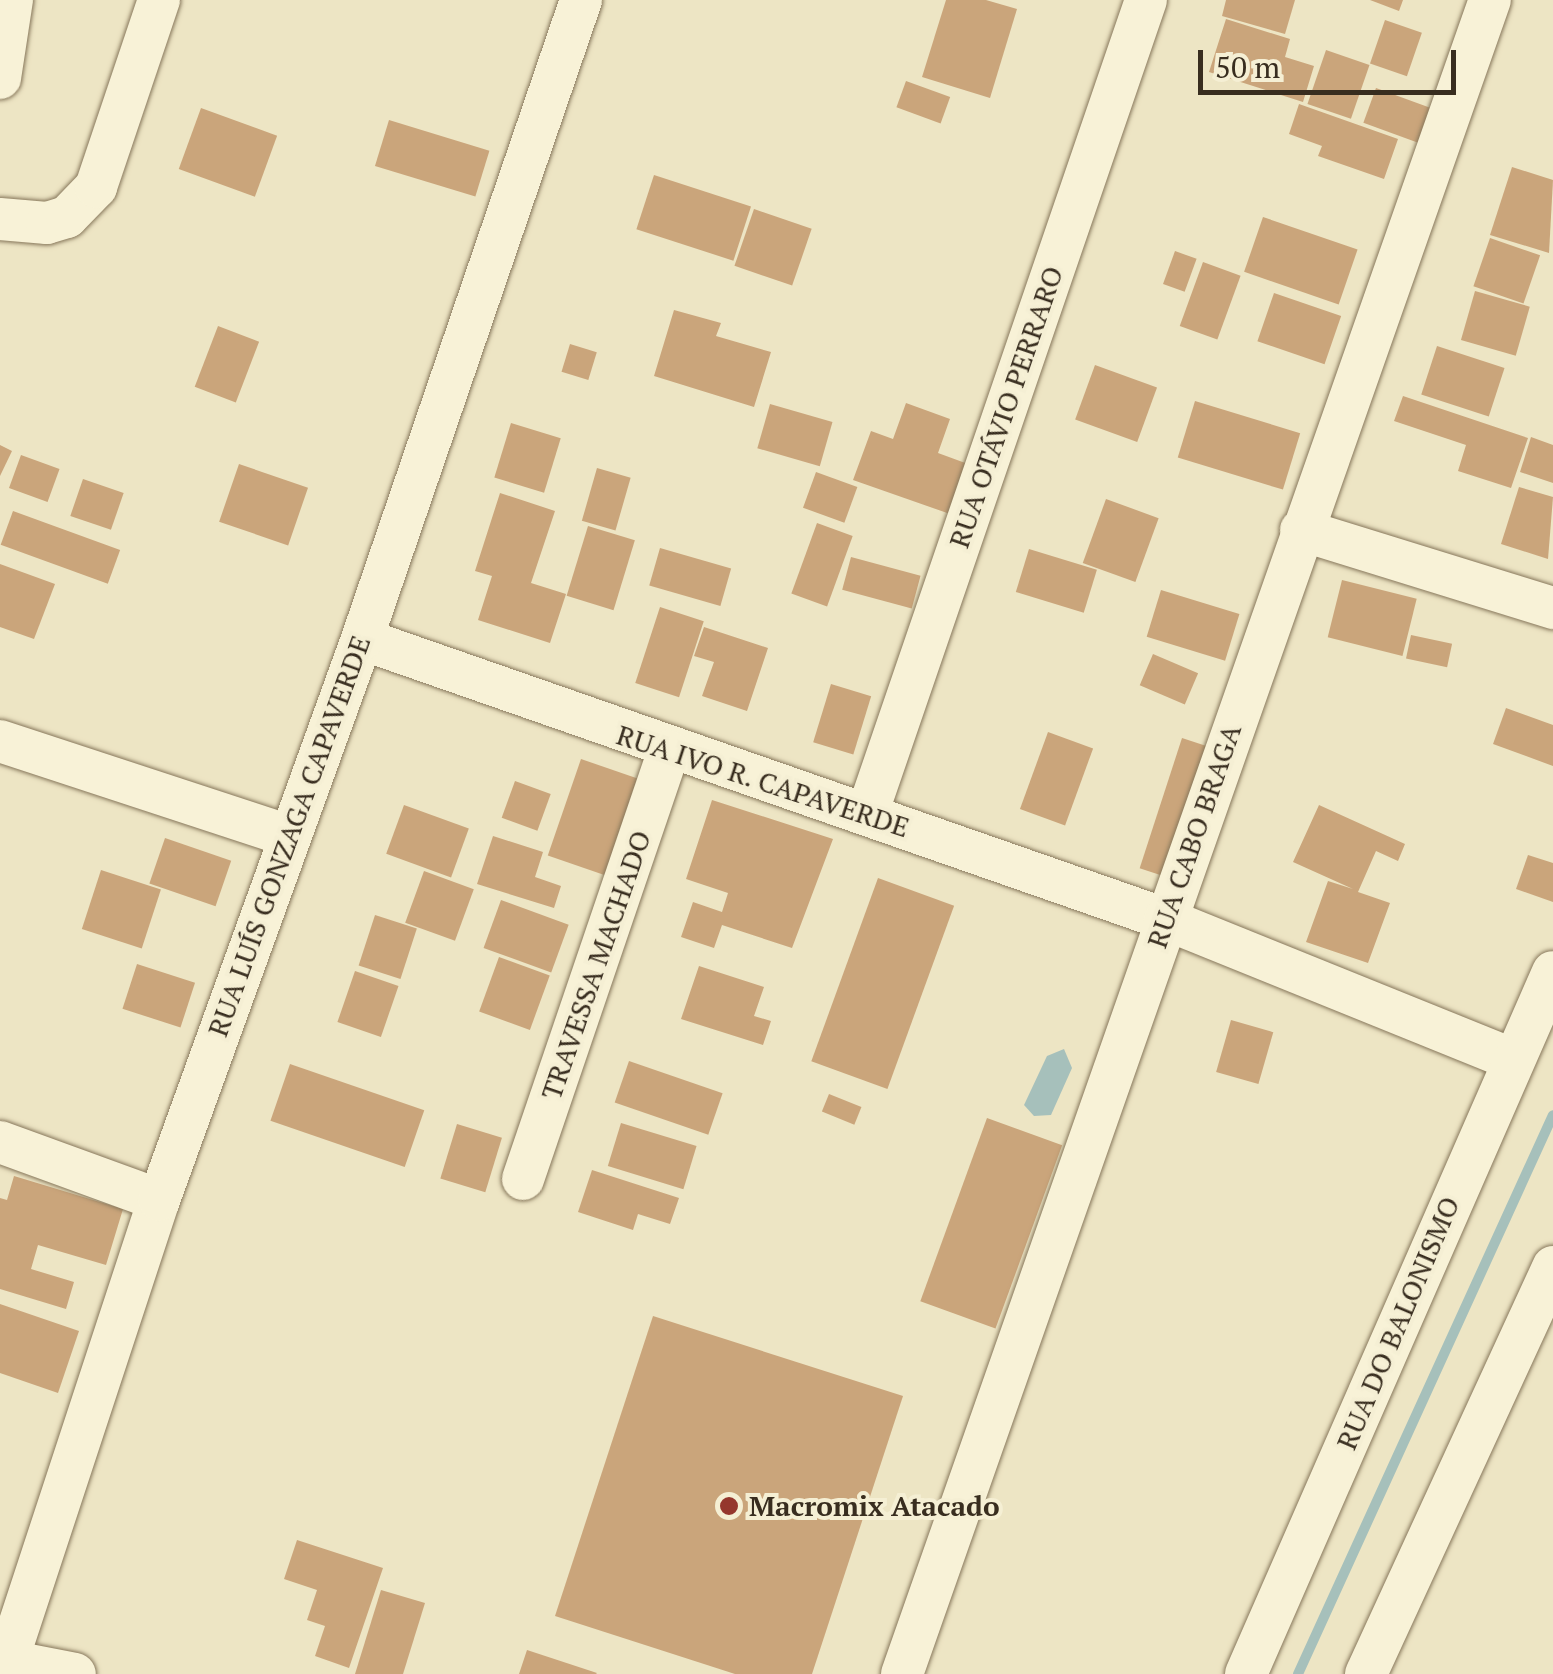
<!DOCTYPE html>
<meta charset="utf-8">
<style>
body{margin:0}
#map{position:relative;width:1553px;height:1674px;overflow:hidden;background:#ede5c4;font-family:"PT Serif",serif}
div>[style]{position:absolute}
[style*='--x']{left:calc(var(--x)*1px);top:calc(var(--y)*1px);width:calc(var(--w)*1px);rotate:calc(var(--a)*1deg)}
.water>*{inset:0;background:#a6c0bb}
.stream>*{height:10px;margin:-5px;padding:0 5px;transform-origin:5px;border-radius:5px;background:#a6c0bb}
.building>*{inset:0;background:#caa57b;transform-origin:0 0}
.roads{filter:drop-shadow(0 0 2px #87775b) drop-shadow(0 0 2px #87775b)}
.minor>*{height:42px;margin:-21px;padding:0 21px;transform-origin:21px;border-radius:21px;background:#f8f2d7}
.dots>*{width:28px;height:28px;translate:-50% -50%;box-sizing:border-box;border:5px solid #f5efd4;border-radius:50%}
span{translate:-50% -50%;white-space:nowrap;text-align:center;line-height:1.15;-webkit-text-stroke:8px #f5efd4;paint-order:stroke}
.street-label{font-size:28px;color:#382d1f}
.poi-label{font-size:28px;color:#382d1f;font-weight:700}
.left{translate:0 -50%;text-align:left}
.scale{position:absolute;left:1198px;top:50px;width:258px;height:45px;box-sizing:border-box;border:5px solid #382d1f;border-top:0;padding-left:12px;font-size:30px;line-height:35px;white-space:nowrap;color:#382d1f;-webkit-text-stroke:8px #f5efd4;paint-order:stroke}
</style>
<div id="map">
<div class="water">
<i style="clip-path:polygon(1064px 1049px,1072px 1068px,1051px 1115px,1034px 1116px,1024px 1105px,1047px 1056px)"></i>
</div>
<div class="stream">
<i style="--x:1298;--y:1674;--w:614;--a:-65.48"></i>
</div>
<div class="building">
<i style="clip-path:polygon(946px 0,986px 0,1017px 9px,990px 98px,922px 77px)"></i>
<i style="clip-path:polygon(1226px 0,1295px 0,1285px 34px,1222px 16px)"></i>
<i style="clip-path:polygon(1370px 0,1403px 0,1399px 11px)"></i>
<i style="clip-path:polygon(1226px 19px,1290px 39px,1285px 57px,1314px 66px,1303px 102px,1209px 72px)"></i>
<i style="left:1385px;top:20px;width:39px;height:46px;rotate:19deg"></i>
<i style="left:1326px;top:50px;width:46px;height:57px;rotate:19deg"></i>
<i style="left:906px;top:81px;width:47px;height:28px;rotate:20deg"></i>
<i style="left:1376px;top:88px;width:59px;height:37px;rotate:20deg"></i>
<i style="clip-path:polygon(1299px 104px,1398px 139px,1384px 179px,1318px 156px,1322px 146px,1289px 134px)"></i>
<i style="left:201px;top:108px;width:81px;height:65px;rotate:20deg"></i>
<i style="left:389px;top:120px;width:105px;height:48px;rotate:17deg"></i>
<i style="clip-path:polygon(1512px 167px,1553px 180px,1549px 253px,1490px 235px)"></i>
<i style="left:654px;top:175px;width:102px;height:57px;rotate:18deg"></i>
<i style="left:754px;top:209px;width:61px;height:60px;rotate:19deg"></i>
<i style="left:1263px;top:217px;width:100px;height:58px;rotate:19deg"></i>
<i style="left:1490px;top:238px;width:53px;height:51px;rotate:19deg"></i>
<i style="left:1175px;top:251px;width:23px;height:35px;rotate:20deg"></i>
<i style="left:1203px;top:262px;width:40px;height:68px;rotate:20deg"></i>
<i style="left:1475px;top:291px;width:57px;height:51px;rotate:16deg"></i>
<i style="left:1274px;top:293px;width:71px;height:51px;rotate:19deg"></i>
<i style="clip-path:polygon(674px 310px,721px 323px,716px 336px,771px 352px,754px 407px,654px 376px)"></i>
<i style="left:218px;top:326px;width:44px;height:65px;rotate:21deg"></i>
<i style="left:570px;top:344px;width:28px;height:29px;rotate:17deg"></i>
<i style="left:1437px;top:346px;width:71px;height:51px;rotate:18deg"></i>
<i style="left:1095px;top:365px;width:66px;height:58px;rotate:20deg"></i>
<i style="clip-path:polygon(1403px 396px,1528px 438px,1511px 488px,1458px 471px,1466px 445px,1394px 421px)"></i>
<i style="left:1195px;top:401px;width:110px;height:59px;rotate:17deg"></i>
<i style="clip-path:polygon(906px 403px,950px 419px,938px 453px,968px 464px,950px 514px,853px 480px,871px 431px,893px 439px)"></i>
<i style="left:770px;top:404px;width:65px;height:46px;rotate:16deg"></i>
<i style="left:511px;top:423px;width:52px;height:57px;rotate:17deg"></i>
<i style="clip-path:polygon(1531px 437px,1553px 445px,1553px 483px,1520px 472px)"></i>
<i style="clip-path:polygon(0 445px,12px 451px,0 476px)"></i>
<i style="left:21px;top:455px;width:41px;height:35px;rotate:20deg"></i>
<i style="left:239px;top:464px;width:73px;height:61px;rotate:19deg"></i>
<i style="left:597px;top:468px;width:35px;height:55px;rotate:16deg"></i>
<i style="left:816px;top:472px;width:44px;height:38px;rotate:20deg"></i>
<i style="left:83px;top:479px;width:43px;height:39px;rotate:19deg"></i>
<i style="clip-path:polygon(1519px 487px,1553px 497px,1548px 559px,1501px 544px)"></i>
<i style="clip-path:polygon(500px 493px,555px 511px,531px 583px,566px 594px,550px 643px,478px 620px,492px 576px,475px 571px)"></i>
<i style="left:1106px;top:499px;width:56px;height:68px;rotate:20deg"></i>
<i style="left:13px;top:511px;width:114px;height:36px;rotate:20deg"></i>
<i style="left:817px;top:523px;width:38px;height:75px;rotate:20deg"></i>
<i style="left:588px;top:526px;width:49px;height:73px;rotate:17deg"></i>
<i style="left:660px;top:548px;width:74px;height:39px;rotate:16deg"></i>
<i style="left:1029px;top:549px;width:71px;height:45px;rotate:17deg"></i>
<i style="left:851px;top:557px;width:72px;height:34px;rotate:15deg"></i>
<i style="clip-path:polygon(0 564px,55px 584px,34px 639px,0 627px)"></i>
<i style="left:1342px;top:580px;width:77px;height:59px;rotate:14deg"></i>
<i style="left:1161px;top:590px;width:82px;height:49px;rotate:17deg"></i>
<i style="left:660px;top:607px;width:46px;height:80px;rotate:18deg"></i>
<i style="clip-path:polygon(704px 627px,768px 648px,747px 711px,702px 696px,714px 662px,694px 656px)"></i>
<i style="left:1411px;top:635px;width:42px;height:24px;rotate:12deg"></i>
<i style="left:1153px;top:654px;width:49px;height:34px;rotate:23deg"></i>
<i style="left:831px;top:684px;width:42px;height:61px;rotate:17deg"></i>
<i style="clip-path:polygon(1506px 708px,1553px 725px,1553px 766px,1493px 744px)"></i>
<i style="left:1048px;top:732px;width:48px;height:82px;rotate:20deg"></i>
<i style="left:1182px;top:738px;width:28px;height:137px;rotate:18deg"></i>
<i style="left:581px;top:759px;width:69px;height:102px;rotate:19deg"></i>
<i style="left:515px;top:781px;width:38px;height:39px;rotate:20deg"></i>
<i style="clip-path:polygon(712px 800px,833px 839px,792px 948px,722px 925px,714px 948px,681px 937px,693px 902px,722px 912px,728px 893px,686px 879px)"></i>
<i style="left:404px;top:805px;width:69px;height:52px;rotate:20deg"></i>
<i style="clip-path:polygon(1319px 805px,1405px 844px,1398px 861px,1376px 851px,1358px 892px,1390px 903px,1368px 963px,1306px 942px,1328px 881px,1353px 889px,1293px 862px)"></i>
<i style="clip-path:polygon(493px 836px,543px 852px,535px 877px,561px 886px,554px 908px,477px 884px)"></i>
<i style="left:165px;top:838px;width:70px;height:48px;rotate:19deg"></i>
<i style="clip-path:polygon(1528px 855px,1553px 863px,1553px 902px,1516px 889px)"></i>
<i style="left:101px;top:870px;width:63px;height:62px;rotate:18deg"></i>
<i style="left:424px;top:871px;width:53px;height:55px;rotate:20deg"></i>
<i style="left:878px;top:878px;width:81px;height:195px;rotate:20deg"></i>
<i style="left:501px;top:900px;width:72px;height:51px;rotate:20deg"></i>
<i style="left:375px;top:915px;width:44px;height:53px;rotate:18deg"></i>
<i style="left:499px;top:957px;width:54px;height:58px;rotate:20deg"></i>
<i style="left:137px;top:964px;width:61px;height:47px;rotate:18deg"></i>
<i style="clip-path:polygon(699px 966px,764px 987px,754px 1016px,771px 1021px,763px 1045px,681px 1019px)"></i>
<i style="left:355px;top:971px;width:46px;height:54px;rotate:19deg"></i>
<i style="left:1231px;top:1020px;width:44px;height:54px;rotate:16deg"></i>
<i style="left:629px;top:1061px;width:99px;height:44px;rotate:19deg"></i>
<i style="left:290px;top:1064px;width:142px;height:60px;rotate:19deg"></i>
<i style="left:829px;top:1094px;width:35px;height:19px;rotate:22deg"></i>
<i style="left:987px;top:1118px;width:80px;height:195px;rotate:20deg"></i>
<i style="left:621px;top:1123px;width:79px;height:45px;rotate:17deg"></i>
<i style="left:457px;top:1124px;width:47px;height:57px;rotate:17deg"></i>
<i style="clip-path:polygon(592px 1170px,679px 1198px,670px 1224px,638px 1214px,633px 1230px,578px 1212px)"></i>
<i style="clip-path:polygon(14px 1176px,123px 1209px,106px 1265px,38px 1245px,31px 1269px,74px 1282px,66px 1309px,0 1289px,0 1198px,7px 1200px)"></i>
<i style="clip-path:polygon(0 1304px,79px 1331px,58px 1393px,0 1373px)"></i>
<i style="clip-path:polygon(653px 1316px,903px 1396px,812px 1674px,735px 1674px,555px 1616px)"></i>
<i style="clip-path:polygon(297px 1540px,383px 1568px,349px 1668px,315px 1656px,325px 1626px,307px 1620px,317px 1590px,284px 1579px)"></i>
<i style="clip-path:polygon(381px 1590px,425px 1603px,403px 1674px,355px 1674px)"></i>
<i style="clip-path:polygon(527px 1650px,597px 1673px,596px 1674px,519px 1674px)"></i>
</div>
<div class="roads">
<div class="minor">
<i style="--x:0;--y:78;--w:79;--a:-81.3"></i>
<i style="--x:0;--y:219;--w:47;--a:4.9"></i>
<i style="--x:47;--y:223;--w:21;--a:-17"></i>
<i style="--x:67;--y:217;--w:42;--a:-46"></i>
<i style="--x:96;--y:187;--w:197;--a:-71.4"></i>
<i style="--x:1301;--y:530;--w:264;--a:17.2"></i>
<i style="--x:362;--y:639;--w:850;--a:19.22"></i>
<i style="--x:1165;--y:919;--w:374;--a:22"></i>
<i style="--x:0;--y:741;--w:301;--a:18.2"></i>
<i style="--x:867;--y:814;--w:860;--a:-71.08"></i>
<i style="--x:0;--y:1142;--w:169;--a:20"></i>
<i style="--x:523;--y:1179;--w:452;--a:-71.2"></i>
<i style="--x:9;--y:1661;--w:67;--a:11.1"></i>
<i style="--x:3;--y:1674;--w:499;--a:-71.8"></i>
<i style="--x:159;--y:1200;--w:597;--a:-70.11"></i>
<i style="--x:362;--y:639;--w:675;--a:-71.08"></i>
<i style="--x:902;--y:1674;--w:1774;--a:-70.65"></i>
<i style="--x:1246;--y:1674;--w:766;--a:-66.38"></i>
<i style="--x:1366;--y:1674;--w:448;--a:-65.3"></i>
</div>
</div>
<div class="dots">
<i style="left:729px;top:1506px;background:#95372d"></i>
</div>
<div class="street-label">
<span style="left:1006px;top:407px;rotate:-71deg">RUA OTÁVIO PERRARO</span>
<span style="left:763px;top:781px;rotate:18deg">RUA IVO R. CAPAVERDE</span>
<span style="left:289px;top:836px;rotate:-70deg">RUA LUÍS GONZAGA CAPAVERDE</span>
<span style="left:1194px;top:836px;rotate:-71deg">RUA CABO BRAGA</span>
<span style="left:596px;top:965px;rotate:-71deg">TRAVESSA MACHADO</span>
<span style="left:1398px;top:1323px;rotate:-67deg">RUA DO BALONISMO</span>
</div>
<div class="poi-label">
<span class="left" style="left:749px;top:1506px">Macromix Atacado</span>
</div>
<div class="scale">50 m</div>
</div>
